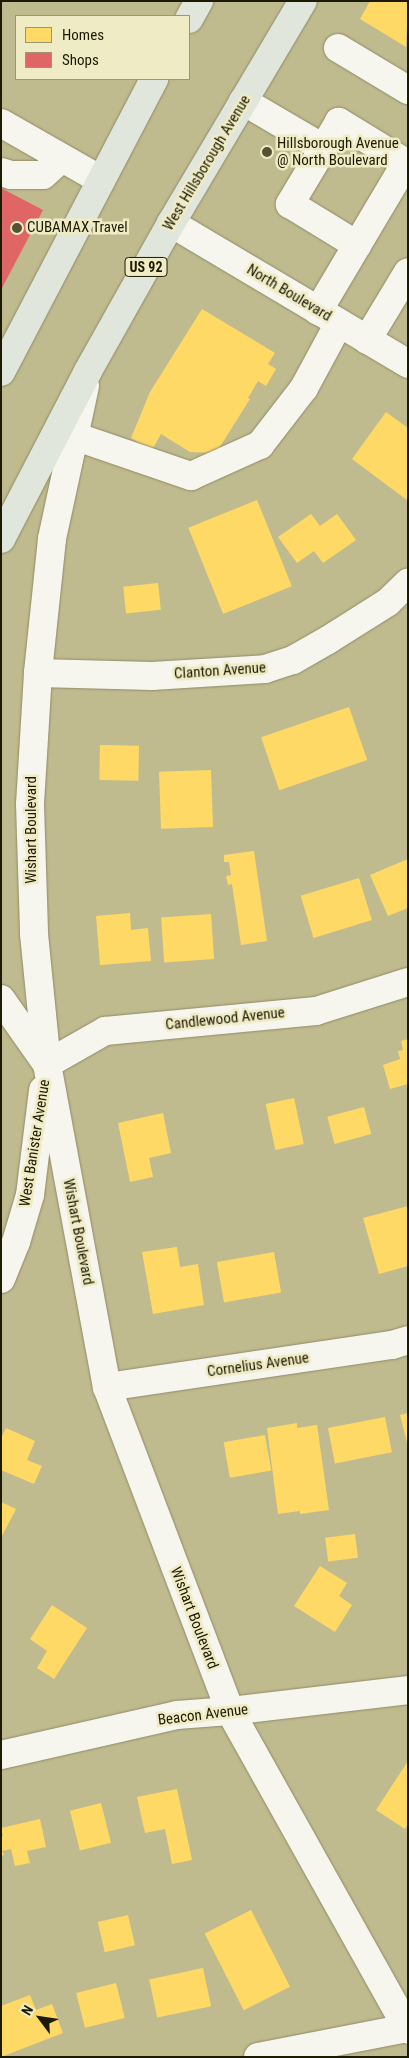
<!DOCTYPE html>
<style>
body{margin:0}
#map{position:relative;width:409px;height:2058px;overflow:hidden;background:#c0bb8f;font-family:"Roboto Condensed",sans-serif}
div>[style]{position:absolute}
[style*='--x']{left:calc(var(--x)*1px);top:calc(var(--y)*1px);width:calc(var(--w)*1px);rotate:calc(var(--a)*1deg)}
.homes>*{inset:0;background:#ffd966;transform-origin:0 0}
.shops>*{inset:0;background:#e06666}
.roads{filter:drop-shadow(0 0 1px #8f8b67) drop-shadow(0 0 1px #8f8b67)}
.minor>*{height:28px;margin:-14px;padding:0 14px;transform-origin:14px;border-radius:14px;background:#f6f5ee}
.major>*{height:28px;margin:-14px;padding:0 14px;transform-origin:14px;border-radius:14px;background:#e0e6dc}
.dots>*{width:14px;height:14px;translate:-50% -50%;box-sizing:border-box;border:2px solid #efebc4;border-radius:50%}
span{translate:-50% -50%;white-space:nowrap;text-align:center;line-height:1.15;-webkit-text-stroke:5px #efebc4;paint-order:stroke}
.shield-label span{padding:1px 4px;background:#efebc4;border:1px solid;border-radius:4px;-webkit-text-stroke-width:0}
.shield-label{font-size:14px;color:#1d1a02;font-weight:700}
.poi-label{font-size:15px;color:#1d1a02}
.left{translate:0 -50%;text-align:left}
.street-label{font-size:15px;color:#1d1a02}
.frame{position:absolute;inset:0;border:2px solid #1d1a02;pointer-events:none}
.legend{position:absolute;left:15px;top:15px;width:175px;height:65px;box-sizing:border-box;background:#efebc4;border:1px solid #9b9776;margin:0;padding:6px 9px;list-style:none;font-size:15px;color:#1d1a02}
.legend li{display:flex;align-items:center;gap:10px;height:25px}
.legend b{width:25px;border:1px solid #9b9776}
.north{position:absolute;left:15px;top:1993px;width:50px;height:50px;-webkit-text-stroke:4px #efebc4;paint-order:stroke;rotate:301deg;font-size:14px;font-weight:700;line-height:20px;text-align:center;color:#1d1a02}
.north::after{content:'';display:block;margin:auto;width:18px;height:22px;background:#1d1a02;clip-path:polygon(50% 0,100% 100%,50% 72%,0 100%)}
</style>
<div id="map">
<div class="homes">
<i style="clip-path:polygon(370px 1px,408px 1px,406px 47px,360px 19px)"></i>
<i style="clip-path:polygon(202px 309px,275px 353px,268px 364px,276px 369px,266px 386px,258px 381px,248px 398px,250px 399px,216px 453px,190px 452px,161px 434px,152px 450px,131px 438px,150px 392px)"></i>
<i style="clip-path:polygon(386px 412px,408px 428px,407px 500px,352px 459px)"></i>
<i style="left:257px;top:500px;width:93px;height:74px;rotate:68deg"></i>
<i style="clip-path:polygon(311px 514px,320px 526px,337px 514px,356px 540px,323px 563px,314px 551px,297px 563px,278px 537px)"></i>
<i style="left:158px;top:583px;width:27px;height:35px;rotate:84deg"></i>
<i style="left:349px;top:707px;width:56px;height:93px;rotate:71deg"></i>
<i style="left:100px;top:745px;width:39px;height:35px;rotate:1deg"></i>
<i style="left:211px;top:770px;width:57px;height:52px;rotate:88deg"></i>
<i style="clip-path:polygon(254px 851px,267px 941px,241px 945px,232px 884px,228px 885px,226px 876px,231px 875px,229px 862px,224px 862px,224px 855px)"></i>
<i style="clip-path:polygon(408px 859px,408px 908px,388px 916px,370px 875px)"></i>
<i style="left:359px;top:878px;width:44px;height:61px;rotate:73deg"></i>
<i style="clip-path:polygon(130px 913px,131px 930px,148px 928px,151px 961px,100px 965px,96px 916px)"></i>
<i style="left:211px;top:914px;width:45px;height:50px;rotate:86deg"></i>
<i style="clip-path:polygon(408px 1039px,408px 1084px,390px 1089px,383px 1065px,400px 1059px,398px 1051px,403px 1050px,401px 1041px)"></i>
<i style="left:294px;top:1098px;width:47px;height:29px;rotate:78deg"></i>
<i style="left:364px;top:1107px;width:28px;height:38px;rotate:75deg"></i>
<i style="clip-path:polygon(163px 1113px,171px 1153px,149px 1158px,153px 1177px,130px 1182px,118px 1123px)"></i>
<i style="clip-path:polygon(408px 1206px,408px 1266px,379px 1274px,363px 1218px)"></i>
<i style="clip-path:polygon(177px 1247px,180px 1267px,198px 1264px,204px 1305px,153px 1314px,142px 1252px)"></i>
<i style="left:274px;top:1252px;width:41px;height:58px;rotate:80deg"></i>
<i style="clip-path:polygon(408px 1413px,408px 1443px,407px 1443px,400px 1415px)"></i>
<i style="left:385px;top:1417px;width:36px;height:58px;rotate:79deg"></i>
<i style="clip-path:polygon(297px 1423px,297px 1428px,317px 1425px,329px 1510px,300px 1514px,300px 1511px,278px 1514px,267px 1428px)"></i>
<i style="clip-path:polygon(6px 1428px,35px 1441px,27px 1460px,42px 1466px,34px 1484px,1px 1470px,1px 1438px)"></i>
<i style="left:265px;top:1435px;width:36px;height:42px;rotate:80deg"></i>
<i style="clip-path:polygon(1px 1502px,16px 1509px,1px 1538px)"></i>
<i style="left:355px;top:1534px;width:24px;height:30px;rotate:83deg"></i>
<i style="clip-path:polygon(320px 1566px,347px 1583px,339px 1596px,352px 1605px,335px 1632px,294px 1606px)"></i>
<i style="clip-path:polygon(52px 1605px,87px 1628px,54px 1679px,37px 1668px,47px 1651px,30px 1639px)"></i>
<i style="clip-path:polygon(408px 1761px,408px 1824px,405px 1829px,376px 1810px)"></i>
<i style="clip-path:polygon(177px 1789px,192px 1860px,172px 1864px,165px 1829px,145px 1833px,137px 1797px)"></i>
<i style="left:101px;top:1803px;width:41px;height:32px;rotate:76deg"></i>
<i style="clip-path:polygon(40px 1819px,46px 1847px,27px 1851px,30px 1863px,15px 1866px,11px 1849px,2px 1851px,4px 1855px,1px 1856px,1px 1837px,3px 1836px,1px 1828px)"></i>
<i style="left:251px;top:1910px;width:86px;height:52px;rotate:63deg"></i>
<i style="left:128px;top:1915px;width:31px;height:31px;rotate:77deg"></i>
<i style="left:203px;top:1968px;width:39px;height:55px;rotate:78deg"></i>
<i style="left:116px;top:1983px;width:36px;height:41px;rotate:76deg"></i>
<i style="clip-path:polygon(30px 1995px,36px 2010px,52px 2004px,63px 2033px,1px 2057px,1px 2006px)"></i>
</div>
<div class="shops">
<i style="clip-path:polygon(1px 188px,43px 210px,1px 290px)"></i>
</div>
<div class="roads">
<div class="minor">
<i style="--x:338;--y:48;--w:82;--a:31"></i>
<i style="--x:243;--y:101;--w:93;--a:30.4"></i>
<i style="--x:1;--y:123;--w:115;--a:29.7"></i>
<i style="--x:1;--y:172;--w:10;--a:17"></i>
<i style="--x:11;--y:175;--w:32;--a:0"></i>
<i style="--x:43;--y:175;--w:25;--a:-42"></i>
<i style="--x:171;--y:223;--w:276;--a:30.7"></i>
<i style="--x:318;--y:311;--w:172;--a:-59.3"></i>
<i style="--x:406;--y:163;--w:79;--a:-148.5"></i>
<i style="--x:339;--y:122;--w:96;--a:120.9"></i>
<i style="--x:290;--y:204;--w:79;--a:31.5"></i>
<i style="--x:367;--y:340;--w:79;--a:-58.9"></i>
<i style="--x:85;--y:386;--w:157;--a:102.2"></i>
<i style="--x:52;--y:539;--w:135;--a:96"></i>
<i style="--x:38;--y:673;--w:131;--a:93.5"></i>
<i style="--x:30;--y:804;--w:130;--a:88.2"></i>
<i style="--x:34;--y:934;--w:131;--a:84.3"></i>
<i style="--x:47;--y:1064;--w:329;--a:79.5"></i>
<i style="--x:107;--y:1387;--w:347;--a:69.2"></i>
<i style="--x:230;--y:1711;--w:365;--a:60.8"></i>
<i style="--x:74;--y:436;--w:124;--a:18.9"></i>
<i style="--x:191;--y:476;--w:76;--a:-24.2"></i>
<i style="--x:260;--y:445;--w:72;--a:-52.3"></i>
<i style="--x:304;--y:388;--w:74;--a:-61.7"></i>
<i style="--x:38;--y:673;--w:114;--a:1.5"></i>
<i style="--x:152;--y:676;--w:113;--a:-3.5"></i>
<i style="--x:265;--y:669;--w:29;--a:-18"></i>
<i style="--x:293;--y:660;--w:40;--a:-29.7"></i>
<i style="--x:328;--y:640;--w:71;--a:-32.3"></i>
<i style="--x:388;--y:602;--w:28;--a:-44"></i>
<i style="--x:1;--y:999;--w:78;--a:54.9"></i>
<i style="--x:47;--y:1064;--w:67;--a:-29.6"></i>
<i style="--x:105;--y:1031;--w:212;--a:-5.4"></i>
<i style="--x:316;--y:1011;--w:96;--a:-17.5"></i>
<i style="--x:1;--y:1279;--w:40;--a:-68"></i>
<i style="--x:16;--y:1242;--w:49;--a:-73.4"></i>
<i style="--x:30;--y:1195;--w:106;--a:-82.9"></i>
<i style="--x:107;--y:1387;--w:288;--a:-8.4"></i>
<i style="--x:392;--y:1345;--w:17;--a:-17"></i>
<i style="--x:1;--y:1755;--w:180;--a:-12.8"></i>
<i style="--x:177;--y:1715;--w:53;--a:-4.3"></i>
<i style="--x:230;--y:1711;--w:179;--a:-6.7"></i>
<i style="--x:258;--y:2057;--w:152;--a:-11"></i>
</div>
<div class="major">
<i style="--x:189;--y:19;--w:21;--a:-61"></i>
<i style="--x:1;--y:372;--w:331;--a:-62.4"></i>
<i style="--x:1;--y:539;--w:189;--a:-62.6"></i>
<i style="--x:88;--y:371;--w:170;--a:-60.7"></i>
<i style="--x:171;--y:223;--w:258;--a:-59.3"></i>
</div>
</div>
<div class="dots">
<i style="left:267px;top:152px;background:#565233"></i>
<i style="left:17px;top:228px;background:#565233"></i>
</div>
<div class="shield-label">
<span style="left:146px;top:267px">US 92</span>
</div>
<div class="poi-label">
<span class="left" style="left:277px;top:152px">Hillsborough Avenue<br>@ North Boulevard</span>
<span class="left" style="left:27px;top:228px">CUBAMAX Travel</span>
</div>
<div class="street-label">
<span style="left:207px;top:163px;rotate:-59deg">West Hillsborough Avenue</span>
<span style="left:289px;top:293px;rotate:31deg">North Boulevard</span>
<span style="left:220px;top:671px;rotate:-4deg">Clanton Avenue</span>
<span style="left:32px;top:830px;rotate:-90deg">Wishart Boulevard</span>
<span style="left:225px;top:1019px;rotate:-6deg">Candlewood Avenue</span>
<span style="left:35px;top:1143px;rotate:-81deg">West Banister Avenue</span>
<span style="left:78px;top:1232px;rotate:79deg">Wishart Boulevard</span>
<span style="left:258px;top:1365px;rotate:-8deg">Cornelius Avenue</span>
<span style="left:194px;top:1618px;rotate:69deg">Wishart Boulevard</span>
<span style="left:203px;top:1715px;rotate:-7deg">Beacon Avenue</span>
</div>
<div class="frame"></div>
<ul class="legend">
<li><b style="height:14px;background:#ffd966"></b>Homes</li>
<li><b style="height:14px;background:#e06666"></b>Shops</li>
</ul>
<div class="north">N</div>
</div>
